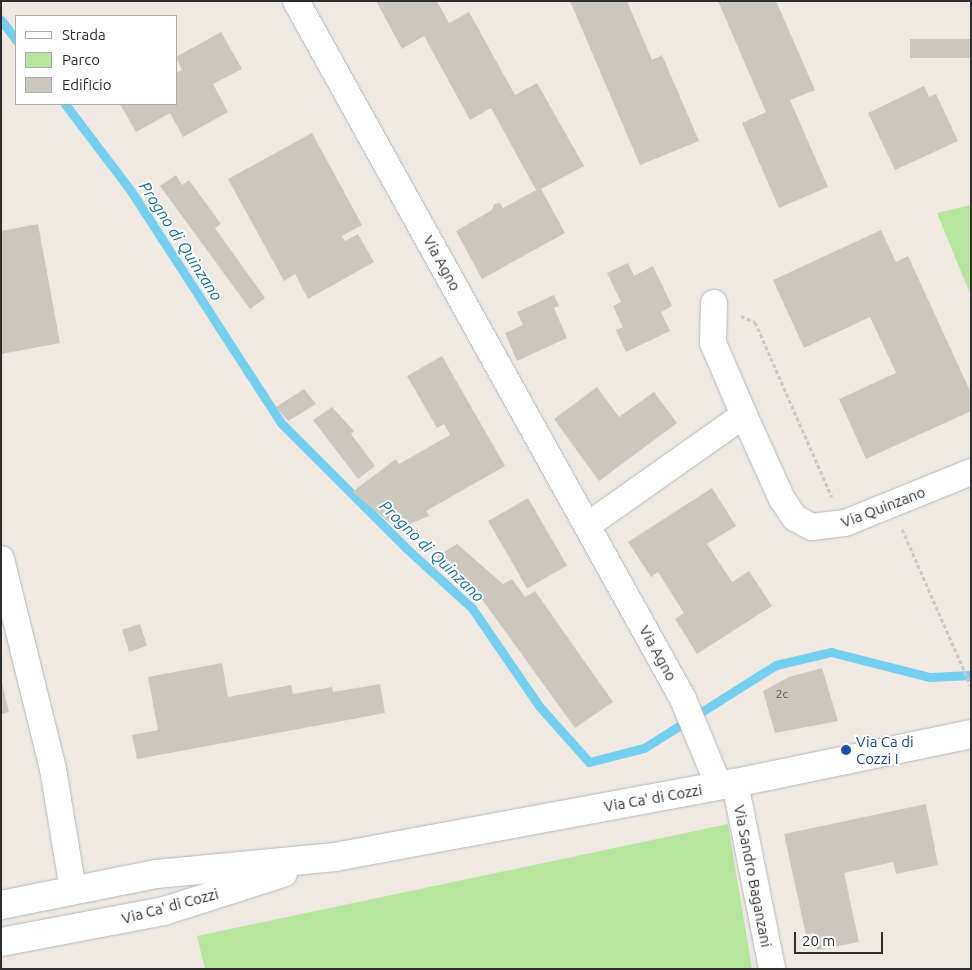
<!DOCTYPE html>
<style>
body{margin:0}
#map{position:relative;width:972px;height:970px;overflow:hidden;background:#efe9e1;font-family:Ubuntu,sans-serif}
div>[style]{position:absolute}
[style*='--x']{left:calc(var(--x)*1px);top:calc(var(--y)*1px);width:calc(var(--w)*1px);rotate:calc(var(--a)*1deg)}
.green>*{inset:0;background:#b6e59e}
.stream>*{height:9px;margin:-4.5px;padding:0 4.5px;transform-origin:4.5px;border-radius:4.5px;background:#75cff0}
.building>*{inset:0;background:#cbc7bf;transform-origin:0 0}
.path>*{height:3px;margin-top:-1.5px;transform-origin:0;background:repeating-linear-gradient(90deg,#c9c9c9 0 4px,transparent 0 6.5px)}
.roads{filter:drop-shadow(0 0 1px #b4b7c1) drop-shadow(0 0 1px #b4b7c1)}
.street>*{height:26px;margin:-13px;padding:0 13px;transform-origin:13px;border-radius:13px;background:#fff}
.secondary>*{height:28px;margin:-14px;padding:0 14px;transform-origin:14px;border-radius:14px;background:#fff}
.dots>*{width:14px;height:14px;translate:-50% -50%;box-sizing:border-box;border:2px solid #fff;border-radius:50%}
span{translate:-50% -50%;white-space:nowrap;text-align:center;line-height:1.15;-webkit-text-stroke:4px #fff;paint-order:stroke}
.number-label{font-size:12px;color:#555452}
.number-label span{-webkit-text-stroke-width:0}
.street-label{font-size:15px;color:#2e2e2e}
.transit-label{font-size:15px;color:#164399}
.left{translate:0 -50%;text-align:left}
.water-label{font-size:16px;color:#0d6fa3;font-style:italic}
.frame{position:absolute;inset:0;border:2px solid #2e2e2e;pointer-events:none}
.legend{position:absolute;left:15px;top:15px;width:162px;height:90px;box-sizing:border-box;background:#fff;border:1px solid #ababab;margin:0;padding:6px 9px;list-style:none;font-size:15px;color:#2e2e2e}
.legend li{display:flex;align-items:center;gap:10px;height:25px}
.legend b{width:25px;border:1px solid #ababab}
.scale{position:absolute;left:794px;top:932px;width:89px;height:22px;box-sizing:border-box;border:2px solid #2e2e2e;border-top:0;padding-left:6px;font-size:15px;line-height:18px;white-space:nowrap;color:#2e2e2e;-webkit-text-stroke:4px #fff;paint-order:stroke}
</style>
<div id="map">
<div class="green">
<i style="clip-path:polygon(971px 205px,971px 296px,937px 213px)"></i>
<i style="clip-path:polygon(728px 824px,752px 969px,205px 969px,197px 936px)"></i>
</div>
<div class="stream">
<i style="--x:1;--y:20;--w:25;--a:53"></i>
<i style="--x:65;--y:104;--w:109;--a:52.8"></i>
<i style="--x:131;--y:191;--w:276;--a:57.1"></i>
<i style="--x:281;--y:423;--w:177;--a:45"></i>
<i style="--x:406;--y:548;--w:89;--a:42.3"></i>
<i style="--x:472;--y:608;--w:119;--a:55.6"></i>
<i style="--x:539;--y:706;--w:75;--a:48.2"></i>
<i style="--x:589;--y:762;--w:57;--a:-14.3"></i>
<i style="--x:644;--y:748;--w:156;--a:-32.2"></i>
<i style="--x:776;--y:665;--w:57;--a:-13.3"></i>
<i style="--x:831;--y:652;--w:102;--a:14.2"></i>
<i style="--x:930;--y:677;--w:41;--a:-2.8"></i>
</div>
<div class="building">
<i style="clip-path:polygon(376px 1px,437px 1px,449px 23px,469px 12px,515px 95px,537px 83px,584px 166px,541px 189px,565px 233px,482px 279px,456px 231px,492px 210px,494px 204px,500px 203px,503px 208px,536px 190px,491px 108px,470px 120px,424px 36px,402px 49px)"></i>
<i style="clip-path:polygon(570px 1px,627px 1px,652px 60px,662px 55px,699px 141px,640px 165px)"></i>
<i style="clip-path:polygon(718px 1px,776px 1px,815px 90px,790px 100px,828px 187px,779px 208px,742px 123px,766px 112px)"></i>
<i style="clip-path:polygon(221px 32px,242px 69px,213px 84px,228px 112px,183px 137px,170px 113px,136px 132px,120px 104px,176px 104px,176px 73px,182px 70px,176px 57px)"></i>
<i style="left:971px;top:39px;width:19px;height:61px;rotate:90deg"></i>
<i style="clip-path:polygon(924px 86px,929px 97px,936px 94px,958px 141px,895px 170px,868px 113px)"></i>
<i style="clip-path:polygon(312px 133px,362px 225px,342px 236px,345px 241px,358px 234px,374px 262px,308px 299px,295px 274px,284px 281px,228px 179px)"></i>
<i style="clip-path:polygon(176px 175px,182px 185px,189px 180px,221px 224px,215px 228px,265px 298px,250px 309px,160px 186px)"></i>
<i style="clip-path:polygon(38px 224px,60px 343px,1px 354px,1px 231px)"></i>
<i style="clip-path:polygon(881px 230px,896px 262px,908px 256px,971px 393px,971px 411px,866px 459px,839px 399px,896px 373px,870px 317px,804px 348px,773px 280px)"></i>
<i style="clip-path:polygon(628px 263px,634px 276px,653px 266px,672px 306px,661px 312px,670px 331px,626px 352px,616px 330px,623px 327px,613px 306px,621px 302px,607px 273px)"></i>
<i style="clip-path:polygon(554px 295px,559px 306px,554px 308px,567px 338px,517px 361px,505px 333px,523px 325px,517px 312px)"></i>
<i style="clip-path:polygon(442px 356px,505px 466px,426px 511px,429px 516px,398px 529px,352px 492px,396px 459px,399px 464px,450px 435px,444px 424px,437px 428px,407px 376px)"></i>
<i style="clip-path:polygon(597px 387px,619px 417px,654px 392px,677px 423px,599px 481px,554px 419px)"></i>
<i style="clip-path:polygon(304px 389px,316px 404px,288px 421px,276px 407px)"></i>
<i style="clip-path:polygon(332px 407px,354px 431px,351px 434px,375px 466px,358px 479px,313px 420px)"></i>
<i style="clip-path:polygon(712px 488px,736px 526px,707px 544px,732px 582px,749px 571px,772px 606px,697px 654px,675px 619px,684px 613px,658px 572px,651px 577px,628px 542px)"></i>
<i style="left:528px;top:498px;width:78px;height:46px;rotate:60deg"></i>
<i style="clip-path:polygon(457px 544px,503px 584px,512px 579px,525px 597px,535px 591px,613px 702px,575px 728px,481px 598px,436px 557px)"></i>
<i style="left:140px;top:624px;width:23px;height:19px;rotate:72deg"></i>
<i style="clip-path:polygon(222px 663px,228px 697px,291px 685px,293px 694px,332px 687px,333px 692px,380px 684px,385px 713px,137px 759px,132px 735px,158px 730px,148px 677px)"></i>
<i style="clip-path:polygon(822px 668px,838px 721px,775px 733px,763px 691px,789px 677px)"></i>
<i style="clip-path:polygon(1px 679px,9px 712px,1px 714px)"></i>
<i style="clip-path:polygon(926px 804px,938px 865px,896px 874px,893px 862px,844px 873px,859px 942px,817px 950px,813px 933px,806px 935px,784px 834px)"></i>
</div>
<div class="path">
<i style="--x:741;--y:316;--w:15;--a:23"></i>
<i style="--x:755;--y:322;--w:191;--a:66.3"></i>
<i style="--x:902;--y:529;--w:171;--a:66.3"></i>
</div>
<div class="roads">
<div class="street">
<i style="--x:296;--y:1;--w:798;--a:60.99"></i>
<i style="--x:683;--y:699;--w:94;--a:67.5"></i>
<i style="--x:744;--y:415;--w:92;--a:65.7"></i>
<i style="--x:782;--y:499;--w:23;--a:56"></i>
<i style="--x:795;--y:518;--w:19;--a:28"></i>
<i style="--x:812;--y:527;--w:33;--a:-7"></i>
<i style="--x:845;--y:523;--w:136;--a:-22"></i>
<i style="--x:588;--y:525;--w:191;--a:-35.2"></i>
<i style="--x:744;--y:415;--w:78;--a:-113.3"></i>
<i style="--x:713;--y:343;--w:40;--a:-88.6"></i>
<i style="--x:1;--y:559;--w:216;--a:76.1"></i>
<i style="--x:53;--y:769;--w:123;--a:80.6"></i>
<i style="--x:735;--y:783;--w:190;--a:78.7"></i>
</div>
<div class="secondary">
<i style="--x:1;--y:905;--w:158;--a:-11.3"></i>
<i style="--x:156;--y:874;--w:180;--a:-5.4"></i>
<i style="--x:335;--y:857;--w:407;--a:-10.5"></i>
<i style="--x:735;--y:783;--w:241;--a:-11.7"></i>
<i style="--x:1;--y:942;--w:166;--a:-10.8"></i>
<i style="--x:164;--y:911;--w:125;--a:-17.7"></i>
</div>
</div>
<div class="dots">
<i style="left:846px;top:750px;background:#1a4fb4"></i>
</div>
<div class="number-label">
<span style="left:782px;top:694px">2c</span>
</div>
<div class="street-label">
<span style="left:442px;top:263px;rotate:61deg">Via Agno</span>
<span style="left:883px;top:507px;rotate:-21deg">Via Quinzano</span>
<span style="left:658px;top:653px;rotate:61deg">Via Agno</span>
<span style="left:653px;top:798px;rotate:-10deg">Via Ca' di Cozzi</span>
<span style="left:753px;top:876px;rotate:79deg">Via Sandro Baganzani</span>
<span style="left:170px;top:906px;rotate:-15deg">Via Ca' di Cozzi</span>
</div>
<div class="transit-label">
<span class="left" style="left:856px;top:750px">Via Ca di<br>Cozzi I</span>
</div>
<div class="water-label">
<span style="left:181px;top:241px;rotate:57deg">Progno di Quinzano</span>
<span style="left:432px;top:551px;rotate:44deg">Progno di Quinzano</span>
</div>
<div class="frame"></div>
<ul class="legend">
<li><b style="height:6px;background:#fff"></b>Strada</li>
<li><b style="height:14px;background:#b6e59e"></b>Parco</li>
<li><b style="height:14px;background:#cbc7bf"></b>Edificio</li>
</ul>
<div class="scale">20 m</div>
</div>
